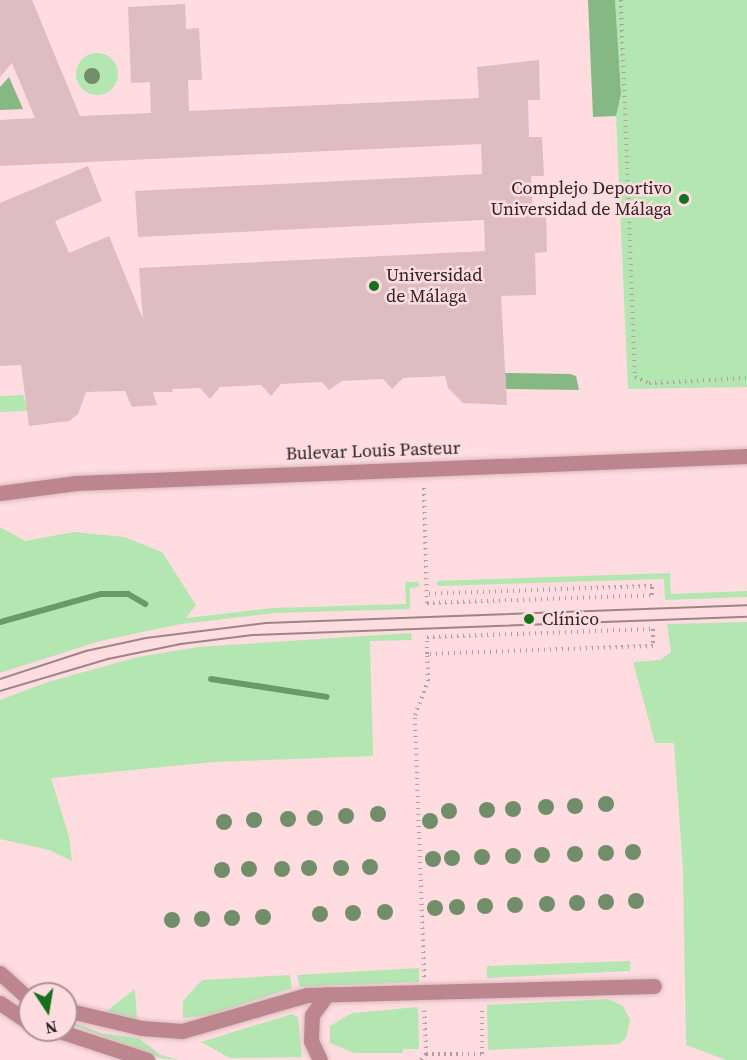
<!DOCTYPE html>
<meta charset="utf-8">
<style>
body{margin:0}
#map{position:relative;width:747px;height:1060px;overflow:hidden;background:#fedce0;font-family:"Source Serif 4",serif}
div>[style]{position:absolute}
[style*='--x']{left:calc(var(--x)*1px);top:calc(var(--y)*1px);width:calc(var(--w)*1px);rotate:calc(var(--a)*1deg)}
.green>*{inset:0;background:#b3e6b1}
.round{border-radius:50%}
.forest>*{inset:0;background:#86b884}
.stream>*{height:6px;margin:-3px;padding:0 3px;transform-origin:3px;border-radius:3px;background:#699a68}
.building>*{inset:0;background:#debdc1}
.path>*{height:4px;margin-top:-2px;transform-origin:0;background:repeating-linear-gradient(90deg,#b69c9f 0 1.5px,transparent 0 6px)}
.roads{filter:drop-shadow(0 0 2px #d9bbbe) drop-shadow(0 0 2px #d9bbbe)}
.minor>*{height:15px;margin:-7.5px;padding:0 7.5px;transform-origin:7.5px;border-radius:7.5px;background:#bd868e}
.tram>*{height:1.5px;margin:-0.75px;padding:0 0.75px;transform-origin:0.75px;border-radius:0.75px;background:#9d8587}
.trees>*{width:16px;height:16px;margin:-8px;border-radius:50%;background:#728d69}
.dots>*{width:16px;height:16px;translate:-50% -50%;box-sizing:border-box;border:3px solid #fedce0;border-radius:50%}
span{translate:-50% -50%;white-space:nowrap;text-align:center;line-height:1.15;-webkit-text-stroke:5px #fedce0;paint-order:stroke}
.poi-label{font-size:18px;color:#2e2223}
.right{translate:-100% -50%;text-align:right}
.left{translate:0 -50%;text-align:left}
.street-label{font-size:18px;color:#2e2223}
.north{position:absolute;left:18px;top:982px;width:60px;height:60px;box-sizing:border-box;background:#fedce0;border:2px solid #ab9294;border-radius:50%;rotate:168deg;font-size:16px;font-weight:700;line-height:24px;text-align:center;color:#2e2223}
.north::after{content:'';display:block;margin:auto;width:21px;height:27px;background:#16711d;clip-path:polygon(50% 0,100% 100%,50% 72%,0 100%)}
</style>
<div id="map">
<div class="green">
<i style="clip-path:polygon(615px 0,747px 0,747px 387px,628px 389px,616px 116px,621px 94px)"></i>
<i class="round" style="left:76px;top:53px;width:42px;height:42px"></i>
<i style="clip-path:polygon(23px 395px,28px 411px,0 412px,0 396px)"></i>
<i style="clip-path:polygon(0 527px,25px 541px,74px 532px,124px 537px,162px 552px,196px 605px,186px 618px,274px 608px,406px 604px,405px 582px,419px 582px,419px 587px,410px 588px,410px 609px,275px 613px,181px 624px,100px 641px,0 673px)"></i>
<i style="clip-path:polygon(670px 573px,671px 594px,747px 591px,747px 597px,665px 600px,664px 579px,437px 586px,437px 581px)"></i>
<i style="clip-path:polygon(747px 622px,747px 1060px,726px 1060px,686px 1045px,683px 870px,674px 743px,655px 743px,633px 662px,660px 660px,671px 652px,667px 624px)"></i>
<i style="clip-path:polygon(411px 633px,412px 640px,370px 641px,373px 756px,214px 762px,51px 778px,69px 837px,72px 861px,49px 850px,0 839px,0 700px,48px 682px,138px 657px,198px 647px)"></i>
<i style="clip-path:polygon(630px 961px,630px 971px,487px 978px,487px 966px)"></i>
<i style="clip-path:polygon(419px 968px,419px 982px,300px 987px,297px 975px)"></i>
<i style="clip-path:polygon(290px 975px,292px 988px,210px 1015px,183px 1018px,183px 1001px,202px 980px)"></i>
<i style="clip-path:polygon(135px 989px,137px 1019px,104px 1013px)"></i>
<i style="clip-path:polygon(608px 999px,623px 1006px,630px 1020px,626px 1038px,619px 1044px,488px 1050px,487px 1005px)"></i>
<i style="clip-path:polygon(418px 1007px,419px 1049px,403px 1049px,403px 1053px,354px 1053px,330px 1043px,330px 1026px,352px 1013px)"></i>
<i style="clip-path:polygon(292px 1014px,298px 1017px,302px 1057px,230px 1058px,201px 1042px)"></i>
<i style="clip-path:polygon(73px 1022px,101px 1033px,138px 1038px,161px 1055px,180px 1060px,161px 1058px,69px 1024px)"></i>
</div>
<div class="forest">
<i style="clip-path:polygon(588px 0,615px 0,621px 94px,616px 116px,593px 117px)"></i>
<i style="clip-path:polygon(9px 77px,23px 109px,0 110px,0 87px)"></i>
<i style="clip-path:polygon(505px 373px,570px 374px,576px 376px,579px 390px,506px 389px)"></i>
</div>
<div class="stream">
<i style="--x:0;--y:622;--w:105;--a:-15.5"></i>
<i style="--x:101;--y:594;--w:27;--a:0"></i>
<i style="--x:128;--y:594;--w:20;--a:30"></i>
<i style="--x:211;--y:679;--w:117;--a:8.8"></i>
</div>
<div class="building">
<i style="clip-path:polygon(0 0,32px 0,80px 116px,151px 113px,150px 82px,131px 83px,128px 7px,185px 4px,186px 29px,199px 28px,202px 80px,188px 80px,189px 111px,479px 98px,477px 67px,539px 60px,540px 100px,528px 100px,529px 137px,542px 137px,544px 176px,531px 176px,533px 214px,546px 213px,547px 252px,535px 253px,536px 295px,501px 296px,507px 405px,463px 403px,448px 388px,445px 376px,403px 378px,392px 389px,383px 379px,342px 381px,329px 390px,322px 382px,281px 384px,271px 396px,261px 385px,220px 387px,210px 399px,200px 388px,172px 389px,173px 392px,153px 392px,157px 405px,132px 407px,125px 391px,86px 392px,78px 414px,69px 421px,29px 426px,21px 365px,0 366px,0 203px,88px 166px,102px 201px,55px 221px,69px 253px,109px 236px,143px 319px,139px 268px,485px 251px,484px 220px,138px 237px,135px 191px,482px 174px,481px 144px,0 166px,0 120px,35px 118px,12px 63px,0 77px)"></i>
</div>
<div class="path">
<i style="--x:621;--y:0;--w:377;--a:87.9"></i>
<i style="--x:635;--y:377;--w:15;--a:23"></i>
<i style="--x:649;--y:383;--w:98;--a:-2.9"></i>
<i style="--x:424;--y:488;--w:115;--a:88.5"></i>
<i style="--x:427;--y:603;--w:225;--a:-2"></i>
<i style="--x:652;--y:595;--w:9;--a:-90"></i>
<i style="--x:652;--y:586;--w:225;--a:178"></i>
<i style="--x:424;--y:977;--w:262;--a:-92"></i>
<i style="--x:415;--y:715;--w:36;--a:-69"></i>
<i style="--x:428;--y:681;--w:27;--a:-92"></i>
<i style="--x:427;--y:654;--w:17;--a:-90"></i>
<i style="--x:427;--y:637;--w:226;--a:-2"></i>
<i style="--x:653;--y:629;--w:17;--a:90"></i>
<i style="--x:653;--y:646;--w:226;--a:178"></i>
<i style="--x:426;--y:1054;--w:56;--a:0"></i>
<i style="--x:482;--y:1054;--w:47;--a:-90"></i>
<i style="--x:421;--y:1060;--w:8;--a:-50"></i>
<i style="--x:426;--y:1054;--w:46;--a:-92.5"></i>
</div>
<div class="roads">
<div class="minor">
<i style="--x:0;--y:493;--w:77;--a:-7.5"></i>
<i style="--x:76;--y:483;--w:672;--a:-2.3"></i>
<i style="--x:0;--y:973;--w:40;--a:42"></i>
<i style="--x:0;--y:1003;--w:36;--a:34"></i>
<i style="--x:66;--y:1010;--w:78;--a:13.3"></i>
<i style="--x:142;--y:1028;--w:40;--a:4.3"></i>
<i style="--x:182;--y:1031;--w:130;--a:-16.1"></i>
<i style="--x:307;--y:995;--w:347;--a:-1.5"></i>
<i style="--x:56;--y:1030;--w:96;--a:18.2"></i>
<i style="--x:320;--y:1060;--w:21;--a:-115"></i>
<i style="--x:311;--y:1041;--w:26;--a:-88"></i>
<i style="--x:312;--y:1015;--w:26;--a:-54"></i>
</div>
</div>
<div class="tram">
<i style="--x:0;--y:679;--w:90;--a:-18"></i>
<i style="--x:86;--y:651;--w:61;--a:-12.2"></i>
<i style="--x:146;--y:638;--w:121;--a:-7.1"></i>
<i style="--x:266;--y:623;--w:481;--a:-2.1"></i>
<i style="--x:0;--y:691;--w:113;--a:-16.5"></i>
<i style="--x:108;--y:659;--w:75;--a:-11.6"></i>
<i style="--x:181;--y:644;--w:72;--a:-7.2"></i>
<i style="--x:252;--y:635;--w:495;--a:-2.1"></i>
</div>
<div class="trees">
<i style="left:92px;top:76px"></i>
<i style="left:606px;top:804px"></i>
<i style="left:575px;top:806px"></i>
<i style="left:546px;top:807px"></i>
<i style="left:513px;top:809px"></i>
<i style="left:487px;top:810px"></i>
<i style="left:449px;top:811px"></i>
<i style="left:378px;top:814px"></i>
<i style="left:346px;top:816px"></i>
<i style="left:315px;top:818px"></i>
<i style="left:288px;top:819px"></i>
<i style="left:254px;top:820px"></i>
<i style="left:430px;top:821px"></i>
<i style="left:224px;top:822px"></i>
<i style="left:633px;top:852px"></i>
<i style="left:606px;top:853px"></i>
<i style="left:575px;top:854px"></i>
<i style="left:542px;top:855px"></i>
<i style="left:513px;top:856px"></i>
<i style="left:482px;top:857px"></i>
<i style="left:452px;top:858px"></i>
<i style="left:433px;top:859px"></i>
<i style="left:370px;top:867px"></i>
<i style="left:309px;top:868px"></i>
<i style="left:341px;top:868px"></i>
<i style="left:249px;top:869px"></i>
<i style="left:282px;top:869px"></i>
<i style="left:222px;top:870px"></i>
<i style="left:636px;top:901px"></i>
<i style="left:606px;top:902px"></i>
<i style="left:577px;top:903px"></i>
<i style="left:547px;top:904px"></i>
<i style="left:515px;top:905px"></i>
<i style="left:485px;top:906px"></i>
<i style="left:457px;top:907px"></i>
<i style="left:435px;top:908px"></i>
<i style="left:385px;top:912px"></i>
<i style="left:353px;top:913px"></i>
<i style="left:320px;top:914px"></i>
<i style="left:263px;top:917px"></i>
<i style="left:232px;top:918px"></i>
<i style="left:202px;top:919px"></i>
<i style="left:172px;top:920px"></i>
</div>
<div class="dots">
<i style="left:684px;top:199px;background:#16711d"></i>
<i style="left:374px;top:286px;background:#16711d"></i>
<i style="left:529px;top:619px;background:#16711d"></i>
</div>
<div class="poi-label">
<span class="right" style="left:672px;top:199px">Complejo Deportivo<br>Universidad de Málaga</span>
<span class="left" style="left:386px;top:286px">Universidad<br>de Málaga</span>
<span class="left" style="left:542px;top:619px">Clínico</span>
</div>
<div class="street-label">
<span style="left:373px;top:451px;rotate:-2deg">Bulevar Louis Pasteur</span>
</div>
<div class="north">N</div>
</div>
